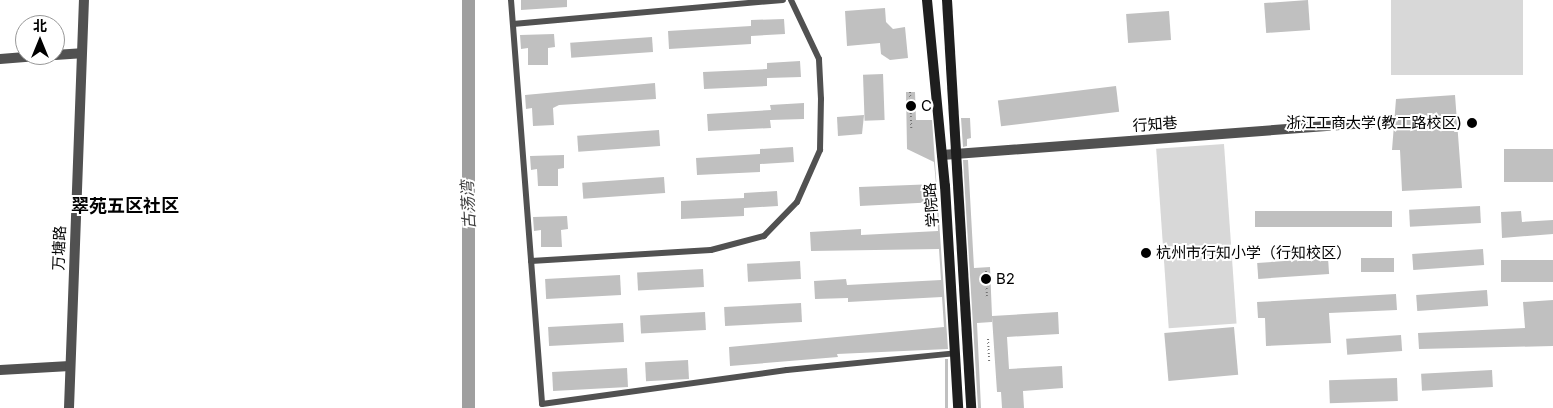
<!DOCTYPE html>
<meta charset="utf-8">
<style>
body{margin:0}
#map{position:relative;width:1553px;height:408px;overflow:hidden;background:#fff;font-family:Inter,"Noto Sans SC",sans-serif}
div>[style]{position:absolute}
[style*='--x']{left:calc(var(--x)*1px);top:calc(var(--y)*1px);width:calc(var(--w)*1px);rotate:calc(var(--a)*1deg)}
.green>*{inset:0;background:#d8d8d8;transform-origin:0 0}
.water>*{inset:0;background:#9f9f9f;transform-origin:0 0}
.building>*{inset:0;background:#c0c0c0;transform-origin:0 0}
.path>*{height:2px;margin-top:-1px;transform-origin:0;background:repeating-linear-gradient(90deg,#737373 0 1px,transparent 0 3.5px)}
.service>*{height:6px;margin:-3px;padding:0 3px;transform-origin:3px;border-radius:3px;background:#515151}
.minor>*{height:10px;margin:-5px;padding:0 5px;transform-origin:5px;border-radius:5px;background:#515151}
.tertiary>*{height:10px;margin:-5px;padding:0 5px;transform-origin:5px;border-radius:5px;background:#515151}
.secondary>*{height:10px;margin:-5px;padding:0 5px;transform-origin:5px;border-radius:5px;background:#1e1e1e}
.dots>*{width:14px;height:14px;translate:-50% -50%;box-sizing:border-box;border:2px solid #fff;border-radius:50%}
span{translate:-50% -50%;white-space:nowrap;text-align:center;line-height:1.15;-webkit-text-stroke:4px #fff;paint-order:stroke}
.poi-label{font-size:15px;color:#000}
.left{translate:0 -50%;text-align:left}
.right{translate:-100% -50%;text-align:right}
.street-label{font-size:15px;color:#000}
.water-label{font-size:16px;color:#404040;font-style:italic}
.quarter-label{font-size:18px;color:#000;font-weight:700}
.north{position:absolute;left:15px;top:15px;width:50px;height:50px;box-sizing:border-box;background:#fff;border:1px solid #999;border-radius:50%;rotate:0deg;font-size:14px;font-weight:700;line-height:20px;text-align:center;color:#000}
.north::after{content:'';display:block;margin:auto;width:18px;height:22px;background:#000;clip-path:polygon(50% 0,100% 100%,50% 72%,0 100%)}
</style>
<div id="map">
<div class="green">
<i style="left:1391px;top:0;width:132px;height:75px"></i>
<i style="left:1224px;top:144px;width:180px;height:68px;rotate:86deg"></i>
</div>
<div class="water">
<i style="left:462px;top:0;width:13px;height:409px"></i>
</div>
<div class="building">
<i style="clip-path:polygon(521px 0,567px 0,567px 7px,521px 10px)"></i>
<i style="left:1308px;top:0;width:30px;height:44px;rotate:86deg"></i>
<i style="clip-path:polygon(885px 8px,886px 22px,893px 29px,905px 27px,908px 58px,890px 60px,881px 54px,880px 43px,847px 46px,845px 11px)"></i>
<i style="left:1169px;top:11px;width:29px;height:43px;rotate:86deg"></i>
<i style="clip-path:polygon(784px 19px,785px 34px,751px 36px,751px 44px,669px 49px,668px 31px,751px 26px,751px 20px)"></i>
<i style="clip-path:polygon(554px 34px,555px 47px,548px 48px,548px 65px,528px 65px,528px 48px,521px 49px,520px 35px)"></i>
<i style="left:652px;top:37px;width:15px;height:82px;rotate:86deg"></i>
<i style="clip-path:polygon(800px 61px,801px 77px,767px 78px,767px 86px,704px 89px,703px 72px,767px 69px,767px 63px)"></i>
<i style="left:883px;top:74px;width:46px;height:20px;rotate:88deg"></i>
<i style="clip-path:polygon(655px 83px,656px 99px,559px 105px,553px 108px,554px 125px,533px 126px,532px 108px,526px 109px,525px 95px)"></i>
<i style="left:1116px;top:86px;width:26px;height:119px;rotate:83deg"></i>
<i style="clip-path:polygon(906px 92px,915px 92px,916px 120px,932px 120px,948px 349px,837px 354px,838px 357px,730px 366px,729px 347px,944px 327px,942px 297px,848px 302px,848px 298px,815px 299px,814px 281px,846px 279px,847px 285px,941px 280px,939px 249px,811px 251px,810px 232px,861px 229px,861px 235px,938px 231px,937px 202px,860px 206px,859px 187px,936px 184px,934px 162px,907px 149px)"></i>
<i style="clip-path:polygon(1455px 95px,1462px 188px,1402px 191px,1400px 150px,1392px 150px,1396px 99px)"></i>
<i style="clip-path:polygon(804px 103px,804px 119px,770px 120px,771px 128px,708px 131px,707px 114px,771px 110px,770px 105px)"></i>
<i style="clip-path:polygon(864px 115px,862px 134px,838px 136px,837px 117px)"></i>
<i style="clip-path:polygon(961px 118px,970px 118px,971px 138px,967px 139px,967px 146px,963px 147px)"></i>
<i style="left:659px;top:130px;width:16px;height:82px;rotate:86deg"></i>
<i style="clip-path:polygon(793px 147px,794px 162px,760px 164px,760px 172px,697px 175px,696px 158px,760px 154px,760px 149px)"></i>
<i style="left:1553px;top:149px;width:33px;height:49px;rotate:90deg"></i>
<i style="clip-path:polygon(564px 155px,564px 168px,558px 169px,558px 186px,538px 186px,537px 169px,531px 170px,530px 156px)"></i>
<i style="clip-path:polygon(963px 160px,968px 160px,974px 268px,990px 267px,992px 316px,1058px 312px,1059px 334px,1007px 337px,1009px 369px,1062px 366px,1063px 388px,1023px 391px,1024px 408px,1002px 408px,1001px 392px,997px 392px,992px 317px,992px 322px,977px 323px,981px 408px,978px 408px)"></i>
<i style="left:664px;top:177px;width:16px;height:82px;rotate:86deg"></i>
<i style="clip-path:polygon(777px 191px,778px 206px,744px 208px,744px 216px,681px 219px,681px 201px,744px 198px,744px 193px)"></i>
<i style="left:1480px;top:206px;width:17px;height:71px;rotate:87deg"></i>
<i style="left:1392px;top:211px;width:16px;height:137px;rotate:90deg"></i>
<i style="clip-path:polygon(1521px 211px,1522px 222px,1553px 220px,1553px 234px,1502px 238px,1501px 212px)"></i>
<i style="clip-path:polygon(567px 216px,568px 229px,561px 230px,562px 247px,541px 247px,541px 230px,534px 231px,533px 217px)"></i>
<i style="left:1483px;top:249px;width:16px;height:71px;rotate:86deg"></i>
<i style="left:1328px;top:258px;width:16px;height:71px;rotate:86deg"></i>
<i style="left:1361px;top:258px;width:33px;height:14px"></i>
<i style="left:1553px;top:260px;width:22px;height:52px;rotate:90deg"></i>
<i style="left:800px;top:261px;width:18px;height:53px;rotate:87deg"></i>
<i style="left:703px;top:269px;width:18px;height:66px;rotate:87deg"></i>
<i style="left:620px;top:275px;width:20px;height:75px;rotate:87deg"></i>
<i style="left:1487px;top:290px;width:16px;height:71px;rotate:86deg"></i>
<i style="clip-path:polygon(1396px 294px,1397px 310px,1329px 313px,1331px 343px,1266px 346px,1265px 318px,1258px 318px,1257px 302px)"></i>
<i style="clip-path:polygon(1553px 300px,1553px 346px,1419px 349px,1418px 333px,1525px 328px,1523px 302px)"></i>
<i style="left:801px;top:303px;width:19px;height:77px;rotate:87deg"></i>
<i style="left:705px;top:312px;width:18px;height:65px;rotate:87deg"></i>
<i style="left:623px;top:323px;width:19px;height:75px;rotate:87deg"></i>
<i style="left:1234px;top:327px;width:48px;height:70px;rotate:85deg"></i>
<i style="left:1401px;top:335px;width:16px;height:55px;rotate:86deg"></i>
<i style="left:945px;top:359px;width:3px;height:49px"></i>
<i style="left:688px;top:360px;width:19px;height:43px;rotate:87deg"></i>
<i style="left:627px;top:368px;width:19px;height:75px;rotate:87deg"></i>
<i style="left:1492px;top:370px;width:17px;height:71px;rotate:87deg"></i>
<i style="left:1397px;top:378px;width:23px;height:68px;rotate:88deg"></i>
</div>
<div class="path">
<i style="--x:910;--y:92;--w:38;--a:88"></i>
<i style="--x:986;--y:271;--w:28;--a:88"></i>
<i style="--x:988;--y:339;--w:22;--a:87"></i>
</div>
<div class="service">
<i style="--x:511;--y:0;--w:405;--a:85.6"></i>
<i style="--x:542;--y:404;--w:247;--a:-7.9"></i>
<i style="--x:787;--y:370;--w:170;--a:-5.7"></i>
<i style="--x:513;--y:24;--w:271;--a:-5.1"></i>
<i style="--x:531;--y:261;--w:180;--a:-3.5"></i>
<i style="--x:711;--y:250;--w:55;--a:-14.8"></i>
<i style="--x:764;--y:236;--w:47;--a:-45.9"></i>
<i style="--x:797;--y:202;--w:57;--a:-66.1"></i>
<i style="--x:820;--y:150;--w:51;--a:-88.9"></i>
<i style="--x:821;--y:99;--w:40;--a:-92.9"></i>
<i style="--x:819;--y:59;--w:65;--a:-115.4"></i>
</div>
<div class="minor">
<i style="--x:942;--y:155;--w:429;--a:-4.3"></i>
<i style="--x:0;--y:370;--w:70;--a:-3.3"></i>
</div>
<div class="tertiary">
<i style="--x:55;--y:55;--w:26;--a:-4"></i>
<i style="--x:0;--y:59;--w:50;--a:-4.6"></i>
<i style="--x:69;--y:408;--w:408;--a:-87.9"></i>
</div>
<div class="secondary">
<i style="--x:927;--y:0;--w:187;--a:84.5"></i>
<i style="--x:945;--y:186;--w:222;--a:86.6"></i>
<i style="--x:947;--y:0;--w:409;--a:86.6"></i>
</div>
<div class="dots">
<i style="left:911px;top:106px;background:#000"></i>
<i style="left:1472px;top:123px;background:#000"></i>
<i style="left:1146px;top:253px;background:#000"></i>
<i style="left:986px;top:279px;background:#000"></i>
</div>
<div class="poi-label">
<span class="left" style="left:921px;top:106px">C</span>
<span class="right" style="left:1462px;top:123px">浙江工商大学(教工路校区)</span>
<span class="left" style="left:1156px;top:253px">杭州市行知小学（行知校区）</span>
<span class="left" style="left:996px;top:279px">B2</span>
</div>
<div class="street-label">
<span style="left:1155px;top:124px;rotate:-4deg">行知巷</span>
<span style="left:931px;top:205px;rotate:-94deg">学院路</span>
<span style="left:59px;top:248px;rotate:-88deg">万塘路</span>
</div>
<div class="water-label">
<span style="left:468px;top:205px;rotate:-93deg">古荡湾</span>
</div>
<div class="quarter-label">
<span style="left:125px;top:206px">翠苑五区社区</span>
</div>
<div class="north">北</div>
</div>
